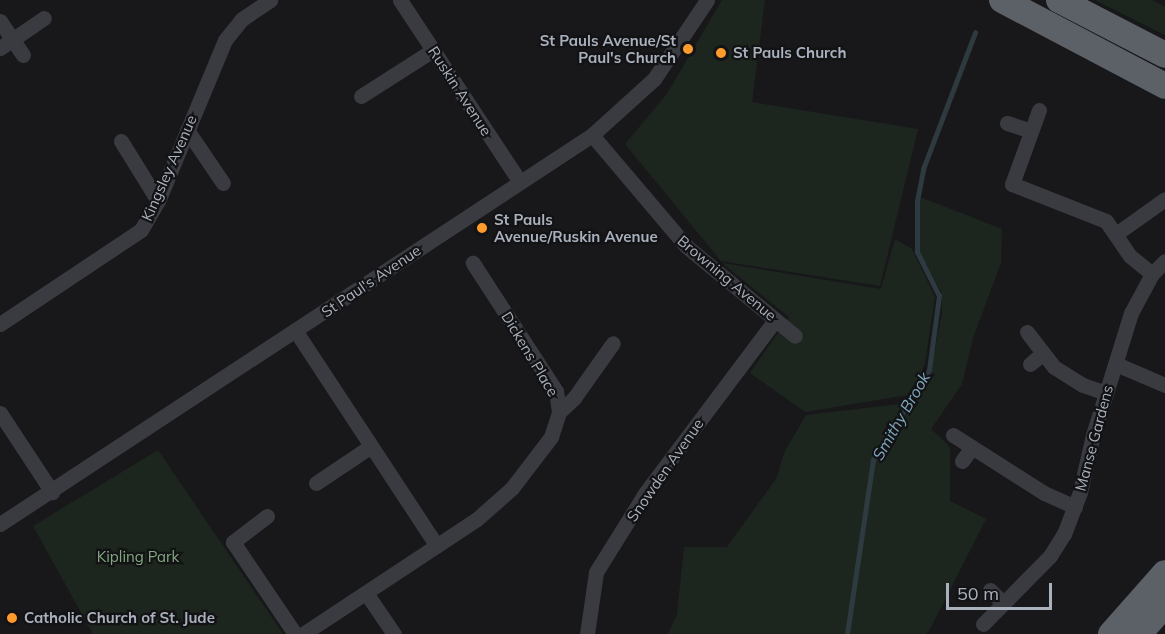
<!DOCTYPE html>
<style>
body{margin:0}
#map{position:relative;width:1165px;height:634px;overflow:hidden;background:#18181b;font-family:Mulish,sans-serif}
div>[style]{position:absolute}
[style*='--x']{left:calc(var(--x)*1px);top:calc(var(--y)*1px);width:calc(var(--w)*1px);rotate:calc(var(--a)*1deg)}
.green>*{inset:0;background:#1d261e}
.stream>*{height:4.5px;margin:-2.25px;padding:0 2.25px;transform-origin:2.25px;border-radius:2.25px;background:#2d3a40}
.minor>*{height:15px;margin:-7.5px;padding:0 7.5px;transform-origin:7.5px;border-radius:7.5px;background:#393b40}
.trunk>*{height:26px;margin:-13px;padding:0 13px;transform-origin:13px;border-radius:13px;background:#5c6168}
.dots>*{width:16px;height:16px;translate:-50% -50%;box-sizing:border-box;border:3px solid #131316;border-radius:50%}
span{translate:-50% -50%;white-space:nowrap;text-align:center;line-height:1.15;-webkit-text-stroke:4.5px #131316;paint-order:stroke}
.poi-label{font-size:15px;color:#a9b1bc;font-weight:700}
.right{translate:-100% -50%;text-align:right}
.left{translate:0 -50%;text-align:left}
.street-label{font-size:15px;color:#a9b1bc}
.park-label{font-size:15px;color:#82a87f}
.water-label{font-size:16px;color:#7da6ba;font-style:italic}
.scale{position:absolute;left:946px;top:583px;width:106px;height:27px;box-sizing:border-box;border:3px solid #a9b1bc;border-top:0;padding-left:8px;font-size:18px;line-height:21px;white-space:nowrap;color:#a9b1bc;-webkit-text-stroke:4px #131316;paint-order:stroke}
</style>
<div id="map">
<div class="green">
<i style="clip-path:polygon(722px 0,765px 0,752px 102px,918px 129px,880px 286px,721px 261px,625px 144px,667px 94px)"></i>
<i style="clip-path:polygon(1095px 0,1152px 0,1165px 7px,1165px 35px)"></i>
<i style="clip-path:polygon(920px 197px,1002px 229px,1001px 263px,973px 338px,962px 384px,931px 429px,950px 447px,950px 501px,986px 519px,929px 631px,926px 634px,668px 634px,677px 614px,684px 547px,727px 547px,776px 479px,785px 451px,806px 415px,900px 404px,911px 412px,931px 370px,942px 313px,942px 293px,919px 251px)"></i>
<i style="clip-path:polygon(895px 239px,912px 249px,935px 297px,924px 369px,907px 395px,805px 412px,750px 373px,789px 317px,722px 263px,881px 289px)"></i>
<i style="clip-path:polygon(158px 450px,283px 634px,93px 634px,33px 526px)"></i>
</div>
<div class="stream">
<i style="--x:847;--y:634;--w:176;--a:-81.5"></i>
<i style="--x:873;--y:460;--w:106;--a:-58.1"></i>
<i style="--x:929;--y:370;--w:75;--a:-82.3"></i>
<i style="--x:939;--y:296;--w:49;--a:-116.6"></i>
<i style="--x:917;--y:252;--w:51;--a:-90"></i>
<i style="--x:917;--y:201;--w:33;--a:-79"></i>
<i style="--x:923;--y:169;--w:146;--a:-69.1"></i>
</div>
<div class="minor">
<i style="--x:400;--y:0;--w:218;--a:56.6"></i>
<i style="--x:0;--y:21;--w:41;--a:55.9"></i>
<i style="--x:0;--y:48;--w:53;--a:-34.3"></i>
<i style="--x:361;--y:96;--w:85;--a:-32.6"></i>
<i style="--x:1039;--y:110;--w:79;--a:110"></i>
<i style="--x:1012;--y:184;--w:101;--a:21.5"></i>
<i style="--x:1106;--y:221;--w:42;--a:55.6"></i>
<i style="--x:1130;--y:256;--w:28;--a:39"></i>
<i style="--x:1007;--y:123;--w:25;--a:18"></i>
<i style="--x:187;--y:130;--w:64;--a:55.8"></i>
<i style="--x:592;--y:135;--w:145;--a:49.7"></i>
<i style="--x:686;--y:246;--w:141;--a:39.5"></i>
<i style="--x:121;--y:141;--w:70;--a:58.3"></i>
<i style="--x:1116;--y:234;--w:60;--a:-35.5"></i>
<i style="--x:0;--y:324;--w:169;--a:-33.7"></i>
<i style="--x:141;--y:230;--w:34;--a:-60"></i>
<i style="--x:158;--y:201;--w:174;--a:-67.4"></i>
<i style="--x:225;--y:40;--w:27;--a:-51"></i>
<i style="--x:242;--y:19;--w:34;--a:-34"></i>
<i style="--x:295;--y:330;--w:258;--a:56.7"></i>
<i style="--x:1027;--y:332;--w:44;--a:52.4"></i>
<i style="--x:1054;--y:367;--w:34;--a:32"></i>
<i style="--x:1083;--y:385;--w:24;--a:19"></i>
<i style="--x:1030;--y:364;--w:17;--a:-40"></i>
<i style="--x:1116;--y:364;--w:53;--a:23.2"></i>
<i style="--x:559;--y:412;--w:21;--a:-43"></i>
<i style="--x:574;--y:398;--w:67;--a:-54.7"></i>
<i style="--x:0;--y:413;--w:95;--a:56.6"></i>
<i style="--x:953;--y:435;--w:108;--a:32.5"></i>
<i style="--x:1044;--y:493;--w:34;--a:24"></i>
<i style="--x:962;--y:461;--w:17;--a:-54"></i>
<i style="--x:316;--y:483;--w:66;--a:-33.9"></i>
<i style="--x:267;--y:516;--w:43;--a:142.6"></i>
<i style="--x:233;--y:542;--w:111;--a:56"></i>
<i style="--x:0;--y:524;--w:708;--a:-33.31"></i>
<i style="--x:592;--y:135;--w:84;--a:-42.1"></i>
<i style="--x:654;--y:79;--w:95;--a:-56.1"></i>
<i style="--x:990;--y:590;--w:18;--a:45"></i>
<i style="--x:366;--y:593;--w:50;--a:55.7"></i>
<i style="--x:983;--y:624;--w:95;--a:-45.4"></i>
<i style="--x:1050;--y:556;--w:26;--a:-58"></i>
<i style="--x:1064;--y:534;--w:45;--a:-69.1"></i>
<i style="--x:1080;--y:492;--w:58;--a:-77.2"></i>
<i style="--x:1093;--y:435;--w:128;--a:-72.7"></i>
<i style="--x:1131;--y:313;--w:44;--a:-61.7"></i>
<i style="--x:1152;--y:274;--w:18;--a:-45"></i>
<i style="--x:303;--y:634;--w:209;--a:-33.5"></i>
<i style="--x:477;--y:519;--w:47;--a:-41.5"></i>
<i style="--x:512;--y:488;--w:64;--a:-52.6"></i>
<i style="--x:551;--y:437;--w:26;--a:-72"></i>
<i style="--x:559;--y:412;--w:21;--a:-98"></i>
<i style="--x:556;--y:391;--w:153;--a:-123"></i>
<i style="--x:587;--y:634;--w:63;--a:-81.7"></i>
<i style="--x:596;--y:572;--w:94;--a:-58"></i>
<i style="--x:646;--y:492;--w:215;--a:-53.1"></i>
</div>
<div class="trunk">
<i style="--x:1002;--y:0;--w:184;--a:27.8"></i>
<i style="--x:1059;--y:0;--w:119;--a:27.4"></i>
<i style="--x:1111;--y:634;--w:81;--a:-48.5"></i>
<i style="--x:1139;--y:634;--w:40;--a:-49"></i>
</div>
<div class="dots">
<i style="left:688px;top:49px;background:#ff9b2c"></i>
<i style="left:721px;top:53px;background:#ff9b2c"></i>
<i style="left:482px;top:228px;background:#ff9b2c"></i>
<i style="left:12px;top:618px;background:#ff9b2c"></i>
</div>
<div class="poi-label">
<span class="right" style="left:676px;top:49px">St Pauls Avenue/St<br>Paul's Church</span>
<span class="left" style="left:733px;top:53px">St Pauls Church</span>
<span class="left" style="left:494px;top:228px">St Pauls<br>Avenue/Ruskin Avenue</span>
<span class="left" style="left:24px;top:618px">Catholic Church of St. Jude</span>
</div>
<div class="street-label">
<span style="left:460px;top:91px;rotate:57deg">Ruskin Avenue</span>
<span style="left:169px;top:168px;rotate:-66deg">Kingsley Avenue</span>
<span style="left:727px;top:278px;rotate:40deg">Browning Avenue</span>
<span style="left:371px;top:281px;rotate:-34deg">St Paul's Avenue</span>
<span style="left:530px;top:354px;rotate:59deg">Dickens Place</span>
<span style="left:1094px;top:438px;rotate:-75deg">Manse Gardens</span>
<span style="left:665px;top:470px;rotate:-55deg">Snowden Avenue</span>
</div>
<div class="park-label">
<span style="left:138px;top:557px">Kipling Park</span>
</div>
<div class="water-label">
<span style="left:901px;top:416px;rotate:-60deg">Smithy Brook</span>
</div>
<div class="scale">50 m</div>
</div>
